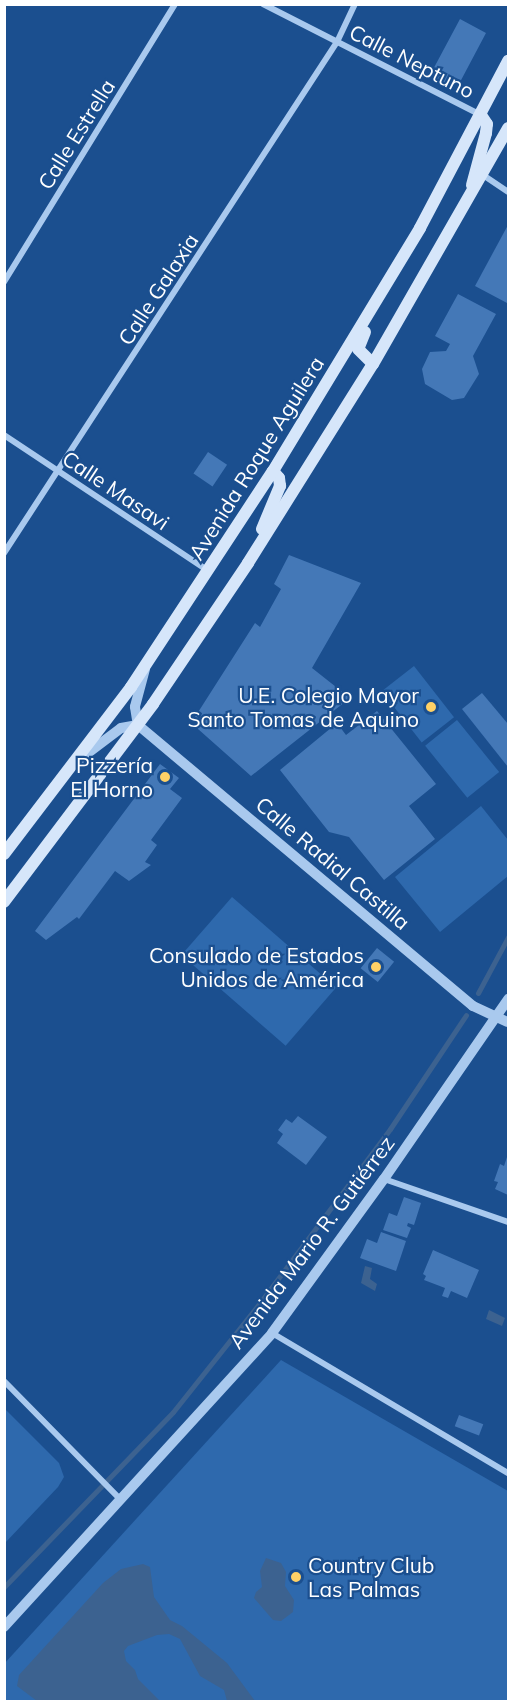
<!DOCTYPE html>
<meta charset="utf-8">
<style>
body{margin:0}
#map{position:relative;width:513px;height:1706px;overflow:hidden;background:#1b4f8f;font-family:Mulish,sans-serif}
div>[style]{position:absolute}
[style*='--x']{left:calc(var(--x)*1px);top:calc(var(--y)*1px);width:calc(var(--w)*1px);rotate:calc(var(--a)*1deg)}
.green>*{inset:0;background:#2e69ad;transform-origin:0 0}
.water>*{inset:0;background:#3c6290}
.stream>*{height:5px;margin:-2.5px;padding:0 2.5px;transform-origin:2.5px;border-radius:2.5px;background:#3c6290}
.building>*{inset:0;background:#4478b7;transform-origin:0 0}
.minor>*{height:6px;margin:-3px;padding:0 3px;transform-origin:3px;border-radius:3px;background:#a9c9ee}
.tertiary>*{height:10px;margin:-5px;padding:0 5px;transform-origin:5px;border-radius:5px;background:#a9c9ee}
.secondary>*{height:12px;margin:-6px;padding:0 6px;transform-origin:6px;border-radius:6px;background:#d6e6fa}
.dots>*{width:16px;height:16px;translate:-50% -50%;box-sizing:border-box;border:3px solid #1b4f8f;border-radius:50%}
span{translate:-50% -50%;white-space:nowrap;text-align:center;line-height:1.15;-webkit-text-stroke:4.5px #1b4f8f;paint-order:stroke}
.street-label{font-size:21px;color:#fff}
.poi-label{font-size:21px;color:#fff}
.right{translate:-100% -50%;text-align:right}
.left{translate:0 -50%;text-align:left}
.frame{position:absolute;inset:0;border:6px solid #fff;pointer-events:none}
</style>
<div id="map">
<div class="green">
<i style="left:414px;top:666px;width:65px;height:41px;rotate:52deg"></i>
<i style="left:457px;top:720px;width:67px;height:41px;rotate:51deg"></i>
<i style="clip-path:polygon(481px 806px,508px 840px,508px 876px,440px 932px,395px 877px)"></i>
<i style="left:232px;top:897px;width:138px;height:77px;rotate:41deg"></i>
<i style="clip-path:polygon(281px 1360px,508px 1491px,508px 1701px,5px 1701px,4px 1664px)"></i>
<i style="clip-path:polygon(5px 1409px,59px 1463px,64px 1477px,58px 1487px,5px 1543px)"></i>
</div>
<div class="water">
<i style="clip-path:polygon(365px 1266px,372px 1268px,370px 1279px,377px 1284px,375px 1291px,361px 1283px)"></i>
<i style="clip-path:polygon(489px 1310px,505px 1318px,502px 1326px,486px 1319px)"></i>
<i style="clip-path:polygon(266px 1558px,281px 1563px,286px 1572px,285px 1586px,294px 1600px,293px 1612px,281px 1621px,273px 1620px,254px 1598px,256px 1592px,262px 1587px,260px 1571px)"></i>
<i style="clip-path:polygon(143px 1564px,150px 1567px,154px 1597px,170px 1620px,182px 1626px,227px 1663px,255px 1701px,227px 1701px,224px 1690px,200px 1676px,180px 1639px,169px 1634px,157px 1635px,128px 1646px,124px 1651px,126px 1661px,135px 1670px,138px 1679px,160px 1701px,37px 1701px,17px 1686px,19px 1675px,103px 1583px,121px 1569px)"></i>
</div>
<div class="stream">
<i style="--x:478;--y:993;--w:64;--a:-61.8"></i>
<i style="--x:4;--y:1587;--w:243;--a:-46"></i>
<i style="--x:173;--y:1412;--w:143;--a:-51.5"></i>
<i style="--x:262;--y:1300;--w:214;--a:-53.2"></i>
<i style="--x:390;--y:1129;--w:137;--a:-56.3"></i>
</div>
<div class="building">
<i style="clip-path:polygon(460px 19px,486px 33px,459px 84px,455px 81px,451px 89px,429px 77px)"></i>
<i style="clip-path:polygon(508px 225px,508px 300px,507px 303px,475px 286px)"></i>
<i style="clip-path:polygon(458px 294px,496px 314px,473px 356px,479px 374px,464px 398px,452px 400px,425px 384px,422px 369px,430px 352px,446px 351px,450px 344px,435px 336px)"></i>
<i style="left:208px;top:452px;width:23px;height:26px;rotate:34deg"></i>
<i style="clip-path:polygon(289px 555px,361px 583px,312px 668px,350px 698px,251px 776px,198px 729px,195px 717px,255px 623px,260px 627px,281px 589px,274px 584px)"></i>
<i style="clip-path:polygon(482px 693px,508px 724px,508px 767px,462px 709px)"></i>
<i style="clip-path:polygon(377px 711px,436px 784px,409px 806px,435px 839px,384px 880px,349px 837px,329px 832px,280px 770px,337px 723px,346px 735px)"></i>
<i style="clip-path:polygon(160px 764px,179px 778px,170px 789px,182px 798px,151px 840px,157px 845px,145px 862px,151px 865px,129px 881px,115px 871px,79px 919px,77px 917px,46px 940px,35px 931px)"></i>
<i style="left:377px;top:948px;width:22px;height:26px;rotate:39deg"></i>
<i style="clip-path:polygon(298px 1116px,327px 1137px,306px 1165px,277px 1143px,283px 1134px,278px 1130px,286px 1119px,292px 1123px)"></i>
<i style="clip-path:polygon(508px 1154px,508px 1195px,495px 1189px,498px 1182px,494px 1181px,500px 1164px,504px 1166px)"></i>
<i style="clip-path:polygon(404px 1197px,421px 1203px,414px 1225px,408px 1223px,407px 1226px,411px 1228px,407px 1238px,383px 1230px,389px 1213px,397px 1216px)"></i>
<i style="clip-path:polygon(381px 1232px,406px 1241px,396px 1271px,360px 1258px,367px 1239px,377px 1243px)"></i>
<i style="clip-path:polygon(433px 1250px,479px 1270px,467px 1298px,451px 1291px,448px 1298px,442px 1296px,445px 1288px,424px 1280px,426px 1276px,423px 1274px)"></i>
<i style="left:459px;top:1415px;width:26px;height:12px;rotate:21deg"></i>
</div>
<div class="minor">
<i style="--x:263;--y:4;--w:245;--a:27"></i>
<i style="--x:483;--y:175;--w:30;--a:34"></i>
<i style="--x:4;--y:282;--w:326;--a:-58.4"></i>
<i style="--x:4;--y:435;--w:246;--a:33.6"></i>
<i style="--x:4;--y:553;--w:610;--a:-56.91"></i>
<i style="--x:337;--y:42;--w:42;--a:-64.7"></i>
<i style="--x:384;--y:1179;--w:131;--a:19.1"></i>
<i style="--x:272;--y:1333;--w:274;--a:30.7"></i>
<i style="--x:4;--y:1381;--w:167;--a:45.5"></i>
</div>
<div class="tertiary">
<i style="--x:145;--y:669;--w:39;--a:105"></i>
<i style="--x:135;--y:707;--w:18;--a:81"></i>
<i style="--x:138;--y:725;--w:437;--a:40"></i>
<i style="--x:473;--y:1006;--w:38;--a:25"></i>
<i style="--x:80;--y:759;--w:51;--a:-37.1"></i>
<i style="--x:121;--y:728;--w:17;--a:-10"></i>
<i style="--x:4;--y:1627;--w:398;--a:-47.6"></i>
<i style="--x:272;--y:1333;--w:190;--a:-54"></i>
<i style="--x:384;--y:1179;--w:219;--a:-55.4"></i>
</div>
<div class="secondary">
<i style="--x:472;--y:185;--w:54;--a:-74.9"></i>
<i style="--x:486;--y:133;--w:9;--a:-84"></i>
<i style="--x:487;--y:124;--w:11;--a:-124"></i>
<i style="--x:365;--y:332;--w:18;--a:112"></i>
<i style="--x:358;--y:349;--w:21;--a:45"></i>
<i style="--x:262;--y:529;--w:47;--a:-67.3"></i>
<i style="--x:280;--y:486;--w:8;--a:-97"></i>
<i style="--x:279;--y:478;--w:9;--a:-131"></i>
<i style="--x:4;--y:854;--w:210;--a:-52.7"></i>
<i style="--x:131;--y:687;--w:258;--a:-56.7"></i>
<i style="--x:273;--y:471;--w:284;--a:-58.8"></i>
<i style="--x:420;--y:228;--w:189;--a:-62.2"></i>
<i style="--x:4;--y:902;--w:248;--a:-53"></i>
<i style="--x:153;--y:704;--w:170;--a:-56"></i>
<i style="--x:248;--y:563;--w:235;--a:-57.9"></i>
<i style="--x:373;--y:364;--w:272;--a:-60.2"></i>
</div>
<div class="dots">
<i style="left:431px;top:707px;background:#ffd166"></i>
<i style="left:165px;top:777px;background:#ffd166"></i>
<i style="left:376px;top:967px;background:#ffd166"></i>
<i style="left:296px;top:1577px;background:#ffd166"></i>
</div>
<div class="street-label">
<span style="left:412px;top:61px;rotate:27deg">Calle Neptuno</span>
<span style="left:76px;top:134px;rotate:-58deg">Calle Estrella</span>
<span style="left:158px;top:289px;rotate:-57deg">Calle Galaxia</span>
<span style="left:256px;top:458px;rotate:-58deg">Avenida Roque Aguilera</span>
<span style="left:116px;top:490px;rotate:34deg">Calle Masavi</span>
<span style="left:333px;top:863px;rotate:40deg">Calle Radial Castilla</span>
<span style="left:311px;top:1242px;rotate:-53deg">Avenida Mario R. Gutiérrez</span>
</div>
<div class="poi-label">
<span class="right" style="left:419px;top:707px">U.E. Colegio Mayor<br>Santo Tomas de Aquino</span>
<span class="right" style="left:153px;top:777px">Pizzería<br>El Horno</span>
<span class="right" style="left:364px;top:967px">Consulado de Estados<br>Unidos de América</span>
<span class="left" style="left:308px;top:1577px">Country Club<br>Las Palmas</span>
</div>
<div class="frame"></div>
</div>
